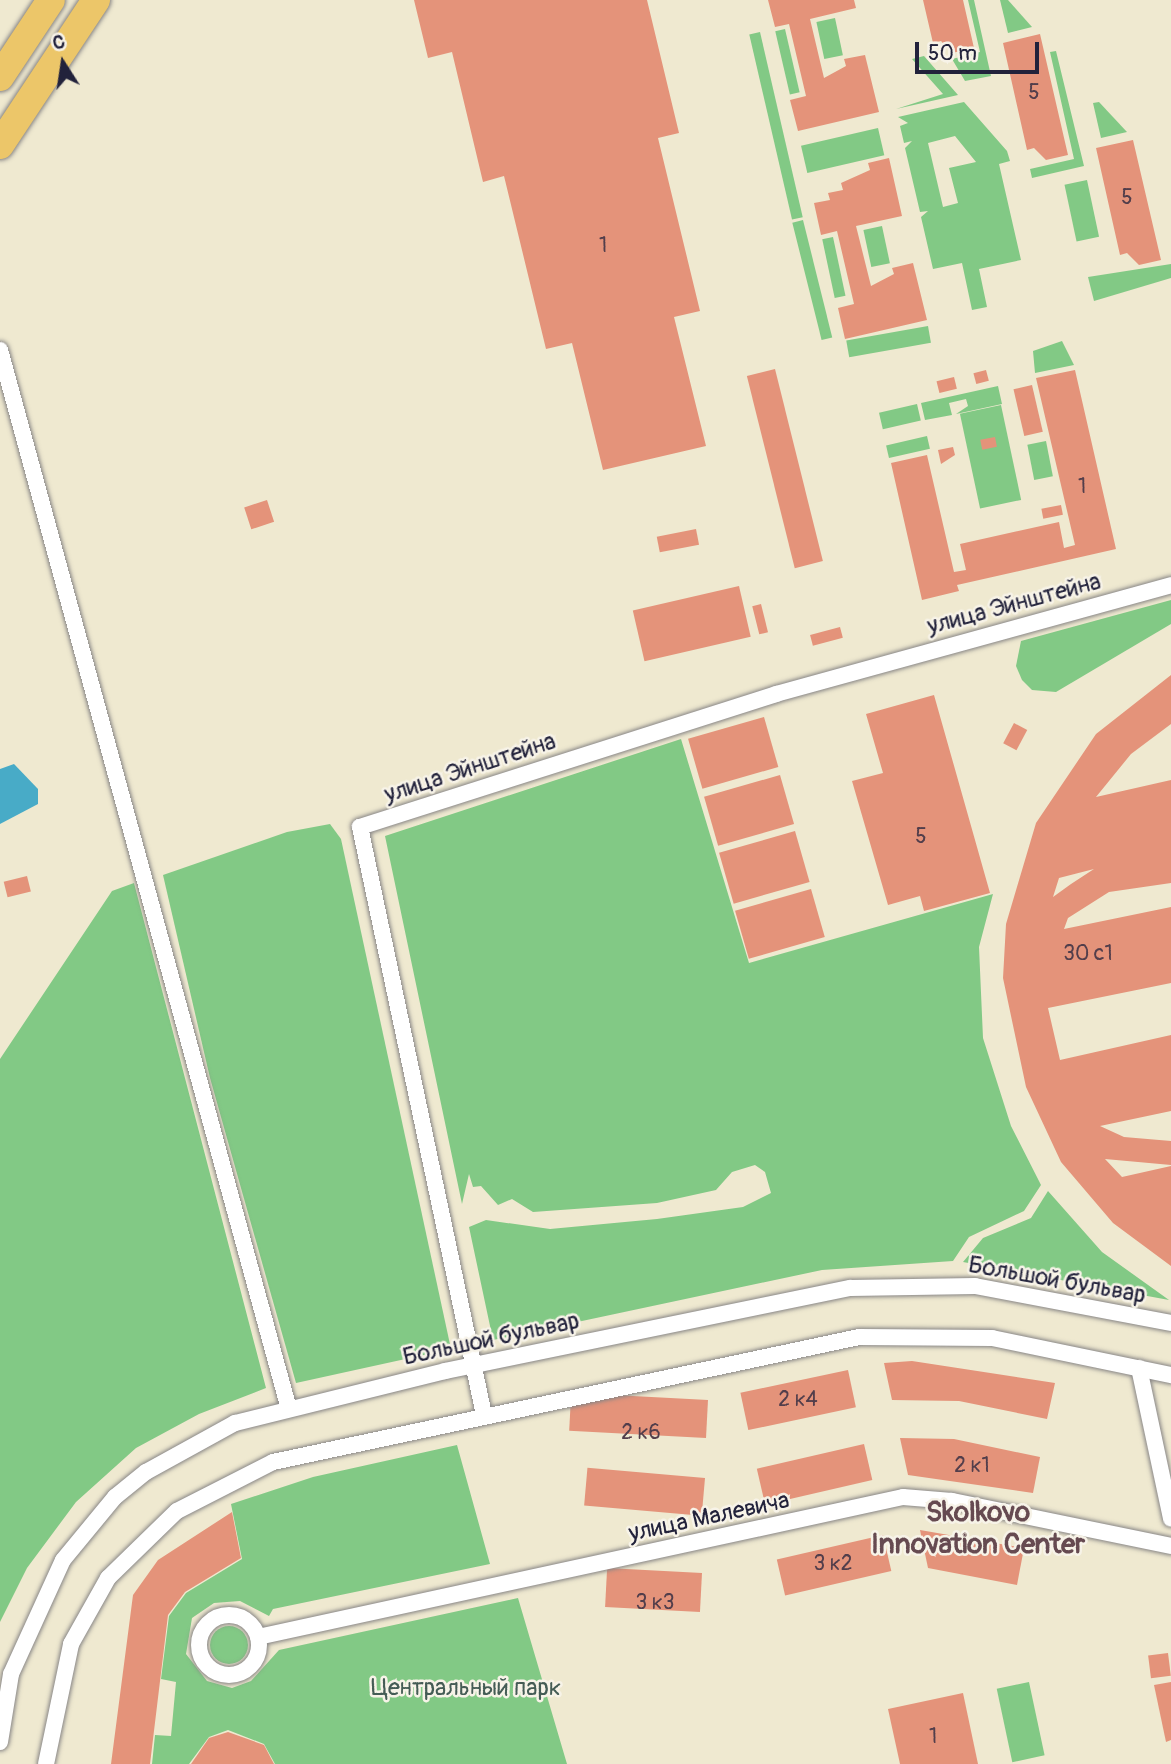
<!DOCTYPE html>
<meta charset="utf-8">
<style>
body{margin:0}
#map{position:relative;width:1171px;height:1764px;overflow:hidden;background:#efe9d0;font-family:Pangolin,sans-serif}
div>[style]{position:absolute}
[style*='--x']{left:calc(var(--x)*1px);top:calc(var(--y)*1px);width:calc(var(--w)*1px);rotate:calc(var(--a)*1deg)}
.green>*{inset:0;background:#82c985;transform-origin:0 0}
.round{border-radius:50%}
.water>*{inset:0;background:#48abc7}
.building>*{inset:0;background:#e4937a;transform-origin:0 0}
.roads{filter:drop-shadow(0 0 2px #888686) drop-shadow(0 0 2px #888686)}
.minor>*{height:16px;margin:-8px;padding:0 8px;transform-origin:8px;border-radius:8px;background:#fff}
.minor>.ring{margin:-8px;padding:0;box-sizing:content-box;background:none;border:16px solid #fff;border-radius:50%}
.trunk>*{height:28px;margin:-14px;padding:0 14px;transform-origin:14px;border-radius:14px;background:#ecc669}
span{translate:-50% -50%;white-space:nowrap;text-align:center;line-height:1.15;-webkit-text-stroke:5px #f7f3e8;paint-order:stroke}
.number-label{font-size:21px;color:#523e4b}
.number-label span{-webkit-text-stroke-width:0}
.street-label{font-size:24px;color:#22223b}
.park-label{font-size:24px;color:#445c55}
.quarter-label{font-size:28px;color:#664a51;font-weight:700}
.north{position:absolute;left:28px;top:28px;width:70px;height:70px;-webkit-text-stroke:5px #f7f3e8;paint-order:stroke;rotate:348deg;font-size:19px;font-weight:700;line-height:28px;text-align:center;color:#22223b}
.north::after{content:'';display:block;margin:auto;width:24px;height:32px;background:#22223b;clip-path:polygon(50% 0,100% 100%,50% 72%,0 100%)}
.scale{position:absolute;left:915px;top:42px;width:124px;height:32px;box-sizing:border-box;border:4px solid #22223b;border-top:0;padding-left:9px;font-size:21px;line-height:24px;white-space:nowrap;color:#22223b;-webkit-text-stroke:5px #f7f3e8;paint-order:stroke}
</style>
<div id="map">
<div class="green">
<i style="clip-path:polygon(968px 0,974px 0,991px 76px,965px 81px,952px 59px,980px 52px)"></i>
<i style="clip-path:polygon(1000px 0,1008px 0,1032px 27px,1008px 33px)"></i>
<i style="left:835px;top:18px;width:38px;height:19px;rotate:78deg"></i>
<i style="left:785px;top:29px;width:65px;height:10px;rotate:77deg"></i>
<i style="left:760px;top:32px;width:190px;height:11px;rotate:77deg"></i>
<i style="clip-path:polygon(1056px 51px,1084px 166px,1032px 178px,1030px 169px,1074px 159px,1050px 52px)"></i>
<i style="clip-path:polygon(924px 56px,958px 95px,896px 109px,943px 94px,912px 59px)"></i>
<i style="clip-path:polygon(evenodd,964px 102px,1007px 151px,1010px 161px,999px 164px,1021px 260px,979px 269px,987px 307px,972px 310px,962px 263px,933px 269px,921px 217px,928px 211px,920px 212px,905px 148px,912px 141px,904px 143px,900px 126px,908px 123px,898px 117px,964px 102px,955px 136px,976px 162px,949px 168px,958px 203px,943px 207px,928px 143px,955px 136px)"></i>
<i style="clip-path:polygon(1099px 102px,1127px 132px,1101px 138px,1093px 103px)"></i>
<i style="left:878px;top:128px;width:28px;height:79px;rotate:77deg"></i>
<i style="left:1087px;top:180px;width:58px;height:23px;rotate:78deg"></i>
<i style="left:803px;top:220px;width:121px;height:11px;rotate:76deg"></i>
<i style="left:882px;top:226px;width:38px;height:19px;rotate:78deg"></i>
<i style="left:833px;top:237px;width:60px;height:11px;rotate:78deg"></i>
<i style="clip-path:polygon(1171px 264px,1171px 278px,1094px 301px,1088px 277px)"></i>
<i style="left:928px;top:326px;width:17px;height:83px;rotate:80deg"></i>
<i style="clip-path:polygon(1062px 341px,1074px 365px,1035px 373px,1033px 351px)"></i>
<i style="clip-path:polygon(998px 386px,1002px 404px,956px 414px,968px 406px,966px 399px,949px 403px,952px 415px,925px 420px,921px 403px)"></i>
<i style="left:917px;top:404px;width:17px;height:39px;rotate:77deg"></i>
<i style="left:1001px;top:405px;width:97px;height:42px;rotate:78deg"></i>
<i style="left:927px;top:436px;width:13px;height:42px;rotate:77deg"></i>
<i style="left:1046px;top:441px;width:36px;height:19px;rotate:79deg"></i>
<i style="clip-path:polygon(1171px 600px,1171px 624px,1056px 692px,1032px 690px,1022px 680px,1016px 666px,1021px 641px)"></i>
<i style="clip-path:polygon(681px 739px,749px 963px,993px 894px,979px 947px,983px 1038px,1011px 1126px,1041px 1185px,1024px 1211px,969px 1237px,953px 1261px,822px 1270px,493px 1340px,469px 1227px,486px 1220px,550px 1229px,657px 1219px,743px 1207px,771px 1193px,765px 1172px,755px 1165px,732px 1172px,716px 1190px,657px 1203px,533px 1212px,512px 1199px,498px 1205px,481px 1186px,473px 1187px,469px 1174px,462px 1204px,385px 836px)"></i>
<i style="clip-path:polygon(330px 824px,341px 839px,451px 1349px,296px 1383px,210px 1078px,163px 875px,287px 832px)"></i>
<i style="clip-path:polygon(134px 883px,266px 1388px,199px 1414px,136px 1448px,76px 1502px,27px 1568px,0 1622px,0 1059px,112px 891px)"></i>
<i style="clip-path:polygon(1048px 1191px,1102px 1252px,1169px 1300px,963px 1262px,983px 1238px,1031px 1218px)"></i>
<i style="clip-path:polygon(457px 1445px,490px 1564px,273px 1609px,269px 1616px,240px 1601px,214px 1603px,192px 1618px,186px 1654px,207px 1681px,232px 1688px,251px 1681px,279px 1650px,518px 1598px,567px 1764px,275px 1764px,264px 1744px,228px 1730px,209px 1737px,189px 1764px,152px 1764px,155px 1735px,171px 1736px,176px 1682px,161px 1679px,169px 1616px,186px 1593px,242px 1559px,231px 1504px,313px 1477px)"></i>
<i class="round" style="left:210px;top:1626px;width:38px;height:38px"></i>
<i style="left:1029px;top:1682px;width:75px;height:33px;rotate:78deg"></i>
</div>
<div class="water">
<i style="clip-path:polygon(14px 764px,38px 789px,38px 804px,0 824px,0 769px)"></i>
</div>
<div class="building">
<i style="clip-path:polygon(414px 0,647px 0,679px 133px,658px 138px,700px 311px,674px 317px,706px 446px,603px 470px,572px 343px,546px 349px,504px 176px,483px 182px,452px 52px,428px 58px)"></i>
<i style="clip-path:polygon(768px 0,854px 0,856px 8px,810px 19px,824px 78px,846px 66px,844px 59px,865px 55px,879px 112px,798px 131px,790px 100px,806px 96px,789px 24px,775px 27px)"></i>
<i style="clip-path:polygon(923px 0,963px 0,974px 48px,952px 53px,941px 41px,933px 43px)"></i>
<i style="clip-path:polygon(1040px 34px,1068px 155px,1046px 160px,1034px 148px,1027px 150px,1003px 43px)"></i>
<i style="clip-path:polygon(1133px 140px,1161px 260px,1139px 265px,1127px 253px,1120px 255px,1096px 148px)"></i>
<i style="clip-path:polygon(889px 158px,902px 216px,856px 226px,871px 286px,894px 274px,892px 268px,913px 263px,927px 320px,845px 339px,838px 308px,854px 304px,837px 231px,821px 235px,814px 203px,830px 200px,828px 193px,843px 190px,841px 183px,870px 170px,868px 163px)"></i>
<i style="left:775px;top:369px;width:198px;height:29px;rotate:76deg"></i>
<i style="left:986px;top:370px;width:11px;height:13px;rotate:75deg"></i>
<i style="clip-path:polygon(1075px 370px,1116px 549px,957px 585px,959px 591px,922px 600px,891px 463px,927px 455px,954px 572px,966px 570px,960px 544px,1059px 522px,1064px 548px,1075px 545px,1036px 378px)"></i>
<i style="left:954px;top:377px;width:12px;height:18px;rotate:76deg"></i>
<i style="left:1032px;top:385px;width:48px;height:19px;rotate:77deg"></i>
<i style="left:995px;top:437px;width:10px;height:15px;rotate:79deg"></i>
<i style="clip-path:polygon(953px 447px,955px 455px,941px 464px,938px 450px)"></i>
<i style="left:267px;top:500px;width:23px;height:24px;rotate:72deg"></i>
<i style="left:1061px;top:505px;width:10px;height:20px;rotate:79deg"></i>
<i style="left:696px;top:529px;width:16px;height:40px;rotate:79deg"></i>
<i style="left:739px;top:586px;width:52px;height:109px;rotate:77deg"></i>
<i style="left:761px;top:604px;width:29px;height:9px;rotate:76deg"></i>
<i style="left:840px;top:627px;width:11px;height:31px;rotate:75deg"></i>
<i style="clip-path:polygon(evenodd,1171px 675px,1171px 724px,1131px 754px,1096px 797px,1171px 780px,1171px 883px,1109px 892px,1068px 918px,1064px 929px,1171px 907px,1171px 983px,1048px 1008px,1060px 1060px,1171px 1035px,1171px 1111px,1100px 1126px,1124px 1137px,1171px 1141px,1171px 1165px,1105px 1159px,1122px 1177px,1171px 1166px,1171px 1266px,1113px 1223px,1061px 1162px,1026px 1087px,1003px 978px,1006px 924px,1036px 823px,1096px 734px,1171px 675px,1094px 869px,1071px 884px,1053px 897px,1059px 878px,1094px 869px)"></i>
<i style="clip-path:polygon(934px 695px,990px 893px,924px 911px,920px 896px,888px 905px,852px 781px,883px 773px,866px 714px)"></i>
<i style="left:764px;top:717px;width:52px;height:79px;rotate:74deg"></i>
<i style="left:1014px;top:723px;width:15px;height:23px;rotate:28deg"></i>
<i style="left:780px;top:775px;width:51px;height:79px;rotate:74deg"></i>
<i style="left:795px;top:831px;width:53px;height:79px;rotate:74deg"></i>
<i style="left:27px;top:876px;width:16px;height:24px;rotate:76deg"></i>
<i style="left:811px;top:889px;width:50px;height:79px;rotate:74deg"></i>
<i style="clip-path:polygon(912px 1361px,1055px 1383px,1047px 1419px,959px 1401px,892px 1400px,884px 1363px)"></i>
<i style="left:848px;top:1370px;width:38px;height:110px;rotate:78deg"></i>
<i style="left:708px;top:1400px;width:38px;height:137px;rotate:93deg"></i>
<i style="clip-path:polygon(900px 1438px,954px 1439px,1040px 1457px,1033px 1493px,908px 1475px)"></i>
<i style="left:864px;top:1444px;width:37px;height:110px;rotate:77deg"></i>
<i style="left:705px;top:1478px;width:38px;height:118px;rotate:95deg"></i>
<i style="clip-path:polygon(232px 1512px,241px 1558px,185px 1592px,168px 1615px,150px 1764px,111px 1764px,133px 1595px,158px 1560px)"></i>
<i style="clip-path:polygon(920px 1530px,1024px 1548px,1017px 1585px,928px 1568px)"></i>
<i style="left:883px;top:1535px;width:37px;height:109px;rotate:77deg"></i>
<i style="left:702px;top:1573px;width:39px;height:95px;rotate:93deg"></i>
<i style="left:1168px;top:1653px;width:23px;height:20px;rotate:83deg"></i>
<i style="clip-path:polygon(1171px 1682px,1171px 1740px,1166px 1742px,1154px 1685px)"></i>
<i style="clip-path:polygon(963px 1693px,978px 1764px,900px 1764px,888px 1709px)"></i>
<i style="clip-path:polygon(228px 1732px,264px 1745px,274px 1764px,191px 1764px,209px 1738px)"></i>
</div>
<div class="roads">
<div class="minor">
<i style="--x:0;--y:350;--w:1095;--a:74.74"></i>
<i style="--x:1139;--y:1368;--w:154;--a:78"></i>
<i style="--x:484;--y:1415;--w:601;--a:-101.91"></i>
<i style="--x:360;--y:827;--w:437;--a:-17.7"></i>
<i style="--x:776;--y:694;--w:410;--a:-15.4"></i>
<i class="ring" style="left:199px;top:1615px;width:44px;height:44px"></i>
<i style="--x:258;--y:1637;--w:660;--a:-12.25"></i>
<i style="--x:903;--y:1497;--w:49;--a:4.7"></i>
<i style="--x:952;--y:1501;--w:224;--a:11.6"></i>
<i style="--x:0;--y:1742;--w:69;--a:-80.8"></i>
<i style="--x:11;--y:1674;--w:125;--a:-65.5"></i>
<i style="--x:63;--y:1560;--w:82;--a:-50.5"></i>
<i style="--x:115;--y:1497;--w:40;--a:-39"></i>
<i style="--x:146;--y:1472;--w:102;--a:-28.8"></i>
<i style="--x:235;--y:1423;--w:216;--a:-13.9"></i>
<i style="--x:445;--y:1371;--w:413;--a:-11.6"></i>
<i style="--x:850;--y:1288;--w:125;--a:-0.9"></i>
<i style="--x:975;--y:1286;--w:199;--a:10.7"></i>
<i style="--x:46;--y:1764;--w:123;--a:-78.2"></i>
<i style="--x:71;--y:1644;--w:76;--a:-60.7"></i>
<i style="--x:108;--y:1578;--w:96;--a:-44.2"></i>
<i style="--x:177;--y:1511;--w:108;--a:-27"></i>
<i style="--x:273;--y:1462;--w:599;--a:-12.04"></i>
<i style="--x:859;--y:1337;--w:133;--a:0.4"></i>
<i style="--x:992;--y:1338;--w:183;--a:11.7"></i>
</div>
<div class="trunk">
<i style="--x:0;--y:77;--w:92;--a:-56.5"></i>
<i style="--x:0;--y:145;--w:174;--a:-56.5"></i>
</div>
</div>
<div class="number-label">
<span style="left:1034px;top:93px">5</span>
<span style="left:1127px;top:198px">5</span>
<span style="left:603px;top:246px">1</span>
<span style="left:1082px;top:487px">1</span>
<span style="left:921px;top:837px">5</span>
<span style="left:1088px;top:954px">30 с1</span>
<span style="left:798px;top:1400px">2 к4</span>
<span style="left:641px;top:1433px">2 к6</span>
<span style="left:972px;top:1466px">2 к1</span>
<span style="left:833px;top:1564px">3 к2</span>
<span style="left:655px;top:1603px">3 к3</span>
<span style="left:933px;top:1737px">1</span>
</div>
<div class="street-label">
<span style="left:1014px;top:604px;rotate:-15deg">улица Эйнштейна</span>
<span style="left:470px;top:768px;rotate:-18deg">улица Эйнштейна</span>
<span style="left:1057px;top:1280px;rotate:10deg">Большой бульвар</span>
<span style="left:491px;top:1339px;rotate:-12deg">Большой бульвар</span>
<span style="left:709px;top:1517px;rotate:-12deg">улица Малевича</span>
</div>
<div class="park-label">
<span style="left:466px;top:1688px">Центральный парк</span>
</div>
<div class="quarter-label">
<span style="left:978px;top:1529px">Skolkovo<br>Innovation Center</span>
</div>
<div class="north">С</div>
<div class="scale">50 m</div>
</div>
